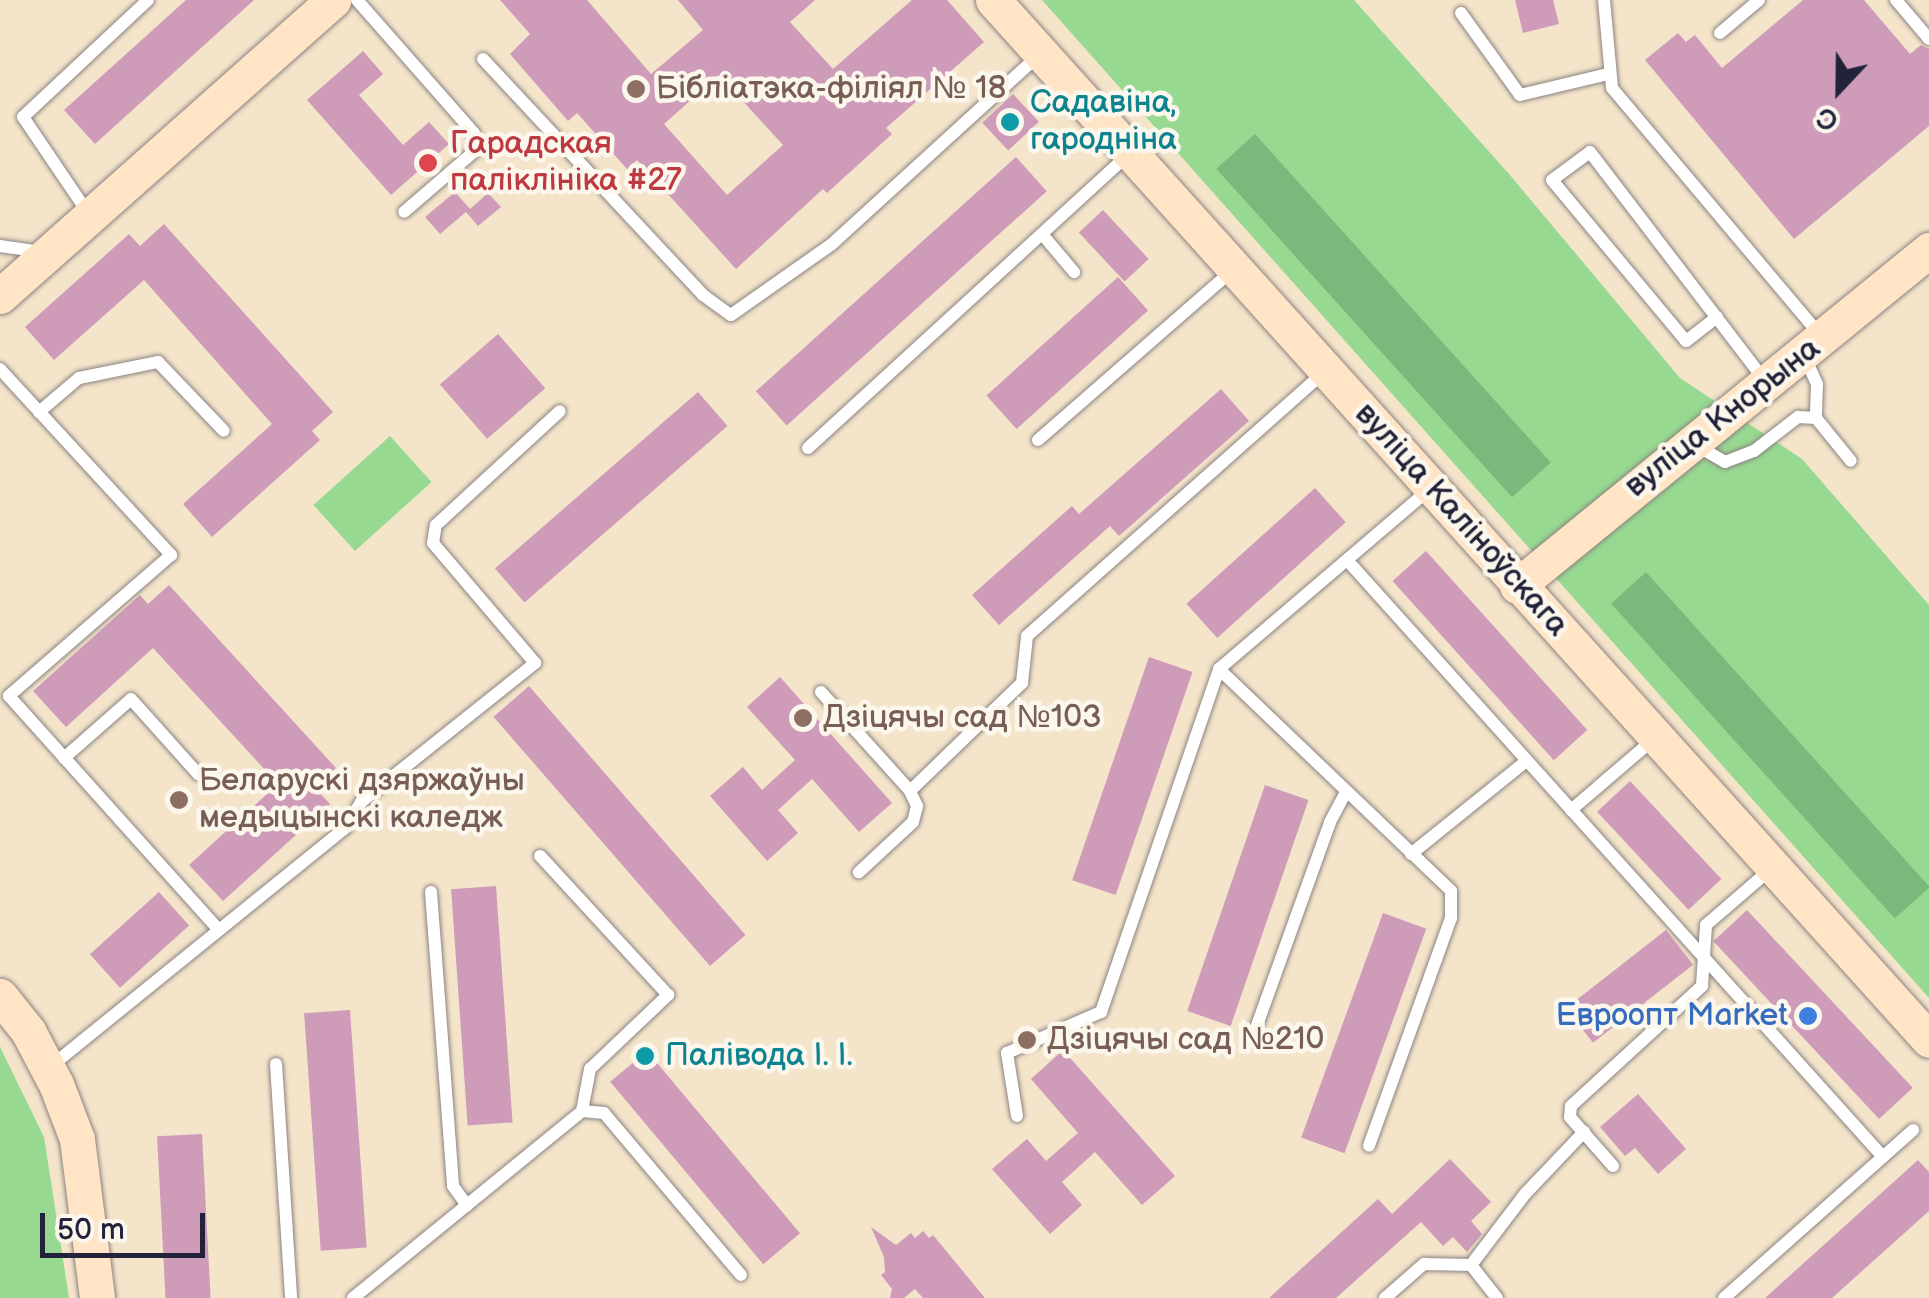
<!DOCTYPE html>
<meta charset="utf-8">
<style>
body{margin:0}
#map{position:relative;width:1929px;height:1298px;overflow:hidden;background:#f4e4ca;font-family:"Balsamiq Sans",sans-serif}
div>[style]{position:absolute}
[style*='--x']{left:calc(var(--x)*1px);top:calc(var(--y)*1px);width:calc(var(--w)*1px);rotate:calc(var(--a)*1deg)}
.green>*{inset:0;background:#97d991;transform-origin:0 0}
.forest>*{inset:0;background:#79b97b;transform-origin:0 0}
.building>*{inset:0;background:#ce9bb9;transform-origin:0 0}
.roads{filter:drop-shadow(0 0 2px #8b8382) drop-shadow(0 0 2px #8b8382)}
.lane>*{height:12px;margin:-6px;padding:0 6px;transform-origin:6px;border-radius:6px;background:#fff}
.secondary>*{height:35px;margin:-17.5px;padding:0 17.5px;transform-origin:17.5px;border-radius:17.5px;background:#ffe4c6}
.dots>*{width:28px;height:28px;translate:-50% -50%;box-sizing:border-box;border:5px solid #fbf7ec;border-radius:50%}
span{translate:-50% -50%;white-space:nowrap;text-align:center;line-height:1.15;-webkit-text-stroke:9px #fbf7ec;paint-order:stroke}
.education-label{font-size:32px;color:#785e54}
.left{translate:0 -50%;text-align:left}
.culture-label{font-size:32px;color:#0d838f}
.health-label{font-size:32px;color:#be3a42}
.street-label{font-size:32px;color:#22223b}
.shop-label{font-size:32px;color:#366cbe}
.right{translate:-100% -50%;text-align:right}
.north{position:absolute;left:1789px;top:40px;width:100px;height:100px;-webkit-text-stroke:8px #fbf7ec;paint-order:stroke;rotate:202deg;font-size:28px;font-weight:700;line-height:40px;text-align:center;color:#22223b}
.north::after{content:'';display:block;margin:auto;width:35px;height:45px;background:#22223b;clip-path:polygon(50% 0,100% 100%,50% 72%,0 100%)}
.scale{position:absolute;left:40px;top:1213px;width:165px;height:45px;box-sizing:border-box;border:5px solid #22223b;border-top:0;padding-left:12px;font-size:30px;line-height:35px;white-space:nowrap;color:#22223b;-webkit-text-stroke:8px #fbf7ec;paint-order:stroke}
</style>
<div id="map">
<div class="green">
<i style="clip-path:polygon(1042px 0,1354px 0,1509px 174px,1680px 378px,1802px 459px,1929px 605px,1929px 998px)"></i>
<i style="left:390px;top:436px;width:62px;height:103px;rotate:48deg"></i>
<i style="clip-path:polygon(0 1047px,44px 1137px,69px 1298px,0 1298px)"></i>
</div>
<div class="forest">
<i style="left:1255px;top:134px;width:442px;height:52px;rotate:48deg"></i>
<i style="left:1646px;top:572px;width:424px;height:47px;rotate:48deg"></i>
</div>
<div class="building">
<i style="clip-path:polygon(186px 0,254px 0,95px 144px,64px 110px)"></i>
<i style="clip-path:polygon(evenodd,500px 0,587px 0,651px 74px,703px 30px,678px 0,815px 0,790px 22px,833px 69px,912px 0,947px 0,984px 42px,886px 128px,892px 134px,827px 193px,823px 189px,736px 269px,637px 160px,627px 169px,577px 113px,568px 121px,510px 54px,530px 34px,500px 0,719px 75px,783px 145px,727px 195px,664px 124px,719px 75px)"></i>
<i style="clip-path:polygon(1515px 0,1553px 0,1559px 24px,1523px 33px)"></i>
<i style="clip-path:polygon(1803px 0,1864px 0,1910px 54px,1921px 45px,1929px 49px,1929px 126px,1794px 239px,1645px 60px,1678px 33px,1686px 42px,1695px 35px,1722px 68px)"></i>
<i style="clip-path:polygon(363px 51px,383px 74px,359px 95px,403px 145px,429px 122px,449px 144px,391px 195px,307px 100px)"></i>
<i style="left:1013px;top:94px;width:38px;height:42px;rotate:47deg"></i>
<i style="left:1016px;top:157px;width:46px;height:350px;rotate:48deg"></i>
<i style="clip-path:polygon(455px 192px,470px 209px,488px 193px,501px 207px,478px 226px,466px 212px,440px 234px,425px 217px)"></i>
<i style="left:1103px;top:210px;width:67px;height:33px;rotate:47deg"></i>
<i style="clip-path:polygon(164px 224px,333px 412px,312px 431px,320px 440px,212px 537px,183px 504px,272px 424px,144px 280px,54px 360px,25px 327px,129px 234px,140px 246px)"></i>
<i style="left:1118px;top:277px;width:45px;height:177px;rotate:48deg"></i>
<i style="left:498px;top:334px;width:72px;height:77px;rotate:49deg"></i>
<i style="clip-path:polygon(1221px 389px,1249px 421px,1119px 536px,1110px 526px,999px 625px,972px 595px,1072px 506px,1079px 514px)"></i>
<i style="left:698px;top:392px;width:45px;height:269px;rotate:49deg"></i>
<i style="left:1315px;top:488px;width:46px;height:173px;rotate:48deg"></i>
<i style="left:1426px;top:551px;width:241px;height:45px;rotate:48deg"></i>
<i style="clip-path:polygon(169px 585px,336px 768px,315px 788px,330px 804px,223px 901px,189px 865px,278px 784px,153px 648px,66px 727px,33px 691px,140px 595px,148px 604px)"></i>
<i style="left:1149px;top:657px;width:46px;height:236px;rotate:19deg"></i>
<i style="clip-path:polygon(780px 677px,892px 803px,859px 832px,812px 779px,778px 810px,798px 833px,767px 861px,710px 796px,743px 767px,762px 790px,795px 760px,747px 707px)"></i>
<i style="left:529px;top:686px;width:330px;height:47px;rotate:49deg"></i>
<i style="left:1630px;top:781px;width:134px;height:45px;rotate:47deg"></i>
<i style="left:1265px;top:785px;width:46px;height:239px;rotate:19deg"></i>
<i style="left:496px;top:886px;width:237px;height:45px;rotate:86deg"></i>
<i style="left:159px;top:892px;width:45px;height:93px;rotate:48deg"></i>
<i style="left:1747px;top:910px;width:243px;height:46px;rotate:47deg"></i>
<i style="left:1383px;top:913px;width:46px;height:239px;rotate:20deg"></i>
<i style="left:1666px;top:930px;width:44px;height:127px;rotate:52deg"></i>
<i style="left:350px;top:1010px;width:238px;height:46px;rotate:86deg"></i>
<i style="clip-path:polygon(1063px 1050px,1175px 1176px,1142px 1205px,1095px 1152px,1062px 1182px,1082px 1205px,1050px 1234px,992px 1169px,1027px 1139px,1046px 1161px,1078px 1133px,1031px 1079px)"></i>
<i style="left:647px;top:1051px;width:238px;height:48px;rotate:50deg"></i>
<i style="clip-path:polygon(1638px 1094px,1686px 1149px,1658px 1174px,1635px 1148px,1625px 1156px,1600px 1127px)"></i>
<i style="left:202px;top:1134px;width:164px;height:45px;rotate:87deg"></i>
<i style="clip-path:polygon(1450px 1159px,1491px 1202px,1471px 1221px,1482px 1234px,1467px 1252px,1453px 1237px,1443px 1246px,1421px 1222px,1336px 1298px,1269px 1298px,1378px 1199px,1392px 1214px)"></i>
<i style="clip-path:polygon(1918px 1160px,1929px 1172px,1929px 1211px,1832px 1298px,1765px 1298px)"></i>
<i style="clip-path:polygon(871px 1227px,896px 1245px,911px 1233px,915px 1238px,923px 1231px,929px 1238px,933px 1235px,985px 1298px,923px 1298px,915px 1289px,904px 1298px,890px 1298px,892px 1289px,881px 1275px,885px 1272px,884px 1257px)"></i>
</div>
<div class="roads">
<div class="lane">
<i style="--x:357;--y:0;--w:177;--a:48.7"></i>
<i style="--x:474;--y:133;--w:16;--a:79"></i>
<i style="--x:477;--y:149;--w:96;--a:139.2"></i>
<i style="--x:1604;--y:0;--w:88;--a:84.8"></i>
<i style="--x:1612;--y:88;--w:326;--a:49.9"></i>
<i style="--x:1896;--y:0;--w:51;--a:49.8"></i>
<i style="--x:1461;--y:13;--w:101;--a:54.3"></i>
<i style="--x:1520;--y:95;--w:90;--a:-13.4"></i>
<i style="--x:1720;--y:33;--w:51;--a:-40.2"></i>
<i style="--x:483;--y:59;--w:323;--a:47"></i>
<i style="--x:703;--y:295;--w:34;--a:36"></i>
<i style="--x:731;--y:315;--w:123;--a:-35.1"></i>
<i style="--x:832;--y:244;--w:282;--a:-42.4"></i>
<i style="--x:88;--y:213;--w:116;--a:-124.1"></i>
<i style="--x:23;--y:117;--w:171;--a:-43.1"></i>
<i style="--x:1042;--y:234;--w:50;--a:49.9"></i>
<i style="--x:0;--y:246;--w:42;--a:8.1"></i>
<i style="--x:1717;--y:317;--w:39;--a:142"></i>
<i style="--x:1686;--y:341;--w:209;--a:-129.8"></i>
<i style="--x:1552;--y:180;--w:47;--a:-36.4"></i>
<i style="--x:1590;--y:152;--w:290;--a:52.6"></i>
<i style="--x:1804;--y:355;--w:32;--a:66"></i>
<i style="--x:1817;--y:384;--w:34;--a:92"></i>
<i style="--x:1816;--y:418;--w:55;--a:50.9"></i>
<i style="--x:0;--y:369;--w:253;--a:47.4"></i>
<i style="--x:171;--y:555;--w:215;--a:139"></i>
<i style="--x:9;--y:696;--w:314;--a:48.1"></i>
<i style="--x:39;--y:412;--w:52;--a:-40.4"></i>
<i style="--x:79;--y:378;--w:81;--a:-11.4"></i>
<i style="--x:158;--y:362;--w:95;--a:46.3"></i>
<i style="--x:1038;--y:440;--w:257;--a:-41.1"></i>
<i style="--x:1694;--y:444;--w:36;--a:30"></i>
<i style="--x:1725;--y:462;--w:31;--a:-21"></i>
<i style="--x:1754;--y:451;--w:56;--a:-37.7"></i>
<i style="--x:1798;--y:417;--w:18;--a:3"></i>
<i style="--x:808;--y:448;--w:435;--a:-42.5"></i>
<i style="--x:1347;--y:560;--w:802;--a:48.08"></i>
<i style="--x:1219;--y:669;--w:321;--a:43.7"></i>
<i style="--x:1451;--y:891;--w:27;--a:90"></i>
<i style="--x:1451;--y:918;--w:242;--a:109.8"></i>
<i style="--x:821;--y:692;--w:133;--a:48"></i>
<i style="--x:910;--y:791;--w:17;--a:65"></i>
<i style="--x:917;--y:806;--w:16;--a:104"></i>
<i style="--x:913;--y:822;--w:74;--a:137.2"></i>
<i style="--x:64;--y:758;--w:89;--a:-41.4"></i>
<i style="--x:131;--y:699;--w:101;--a:48.2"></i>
<i style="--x:910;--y:791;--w:156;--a:-44"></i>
<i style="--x:1022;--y:683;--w:47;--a:-83.9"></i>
<i style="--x:1027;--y:636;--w:399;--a:-41.6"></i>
<i style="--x:1571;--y:810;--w:111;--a:-40.6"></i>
<i style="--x:1411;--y:854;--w:146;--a:-38.9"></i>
<i style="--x:431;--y:892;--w:295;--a:85.7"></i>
<i style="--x:453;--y:1186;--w:24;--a:54"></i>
<i style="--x:1256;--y:1028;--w:219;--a:-70.2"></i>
<i style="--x:1330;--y:822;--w:34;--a:-62"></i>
<i style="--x:276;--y:1064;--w:234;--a:86.3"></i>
<i style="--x:50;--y:1067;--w:380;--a:-39"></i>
<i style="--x:345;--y:828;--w:31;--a:-58"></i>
<i style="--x:361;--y:802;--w:223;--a:-38.6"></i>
<i style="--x:535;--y:663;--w:157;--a:-130.4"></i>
<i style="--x:433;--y:543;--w:18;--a:-81"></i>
<i style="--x:436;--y:525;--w:168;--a:-42.6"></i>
<i style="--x:582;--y:1111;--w:22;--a:5"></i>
<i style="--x:604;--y:1113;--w:212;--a:49.8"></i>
<i style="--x:1017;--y:1116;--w:64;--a:-99"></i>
<i style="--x:1007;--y:1053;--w:103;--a:-23.6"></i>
<i style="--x:1101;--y:1012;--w:363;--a:-71"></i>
<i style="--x:1219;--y:669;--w:277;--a:-40.5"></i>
<i style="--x:1613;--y:1166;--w:65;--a:-131.3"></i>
<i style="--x:1570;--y:1117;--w:11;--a:-85"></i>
<i style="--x:1571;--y:1106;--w:178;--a:-42.5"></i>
<i style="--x:1702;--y:986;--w:61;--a:-86.2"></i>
<i style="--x:1706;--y:925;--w:87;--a:-40.8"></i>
<i style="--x:1471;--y:1265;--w:89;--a:-52.7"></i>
<i style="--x:1525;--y:1194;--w:86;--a:-46.4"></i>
<i style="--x:353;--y:1298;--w:296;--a:-39.2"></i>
<i style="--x:582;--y:1111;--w:43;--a:-79.2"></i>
<i style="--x:590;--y:1069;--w:108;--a:-43.5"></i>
<i style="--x:668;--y:995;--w:189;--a:-132.6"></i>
<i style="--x:1385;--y:1298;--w:52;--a:-41.1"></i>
<i style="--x:1424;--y:1264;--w:47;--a:1.2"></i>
<i style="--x:1471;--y:1265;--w:42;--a:51.8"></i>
<i style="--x:1724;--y:1298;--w:253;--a:-41.6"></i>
</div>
<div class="secondary">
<i style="--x:993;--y:0;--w:1399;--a:48.01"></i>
<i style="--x:0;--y:296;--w:446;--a:-41.6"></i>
<i style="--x:1517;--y:586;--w:532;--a:-39.2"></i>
<i style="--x:0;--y:996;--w:45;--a:51.3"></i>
<i style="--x:28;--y:1031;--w:60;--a:62.2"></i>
<i style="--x:56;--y:1084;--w:59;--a:69.1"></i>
<i style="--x:77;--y:1139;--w:160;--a:82.8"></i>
</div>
</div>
<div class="dots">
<i style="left:636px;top:89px;background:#8d6e63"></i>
<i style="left:1010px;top:122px;background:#0f9aa8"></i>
<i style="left:428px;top:163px;background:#e0444e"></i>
<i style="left:803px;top:718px;background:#8d6e63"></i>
<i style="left:179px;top:800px;background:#8d6e63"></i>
<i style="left:1808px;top:1016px;background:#3f7fe0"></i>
<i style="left:1027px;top:1040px;background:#8d6e63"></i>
<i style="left:645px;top:1056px;background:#0f9aa8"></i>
</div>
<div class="education-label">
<span class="left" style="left:656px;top:89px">Бібліатэка-філіял № 18</span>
<span class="left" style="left:823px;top:718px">Дзіцячы сад №103</span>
<span class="left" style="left:199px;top:800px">Беларускі дзяржаўны<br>медыцынскі каледж</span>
<span class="left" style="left:1047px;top:1040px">Дзіцячы сад №210</span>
</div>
<div class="culture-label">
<span class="left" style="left:1030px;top:122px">Садавіна,<br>гародніна</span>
<span class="left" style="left:665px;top:1056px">Палівода І. І.</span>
</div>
<div class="health-label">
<span class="left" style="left:450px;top:163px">Гарадская<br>паліклініка #27</span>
</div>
<div class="street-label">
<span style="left:1723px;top:418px;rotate:-38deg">вуліца Кнорына</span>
<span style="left:1461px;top:520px;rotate:48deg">вуліца Каліноўскага</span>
</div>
<div class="shop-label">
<span class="right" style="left:1788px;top:1016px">Евроопт Market</span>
</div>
<div class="north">С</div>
<div class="scale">50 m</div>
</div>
